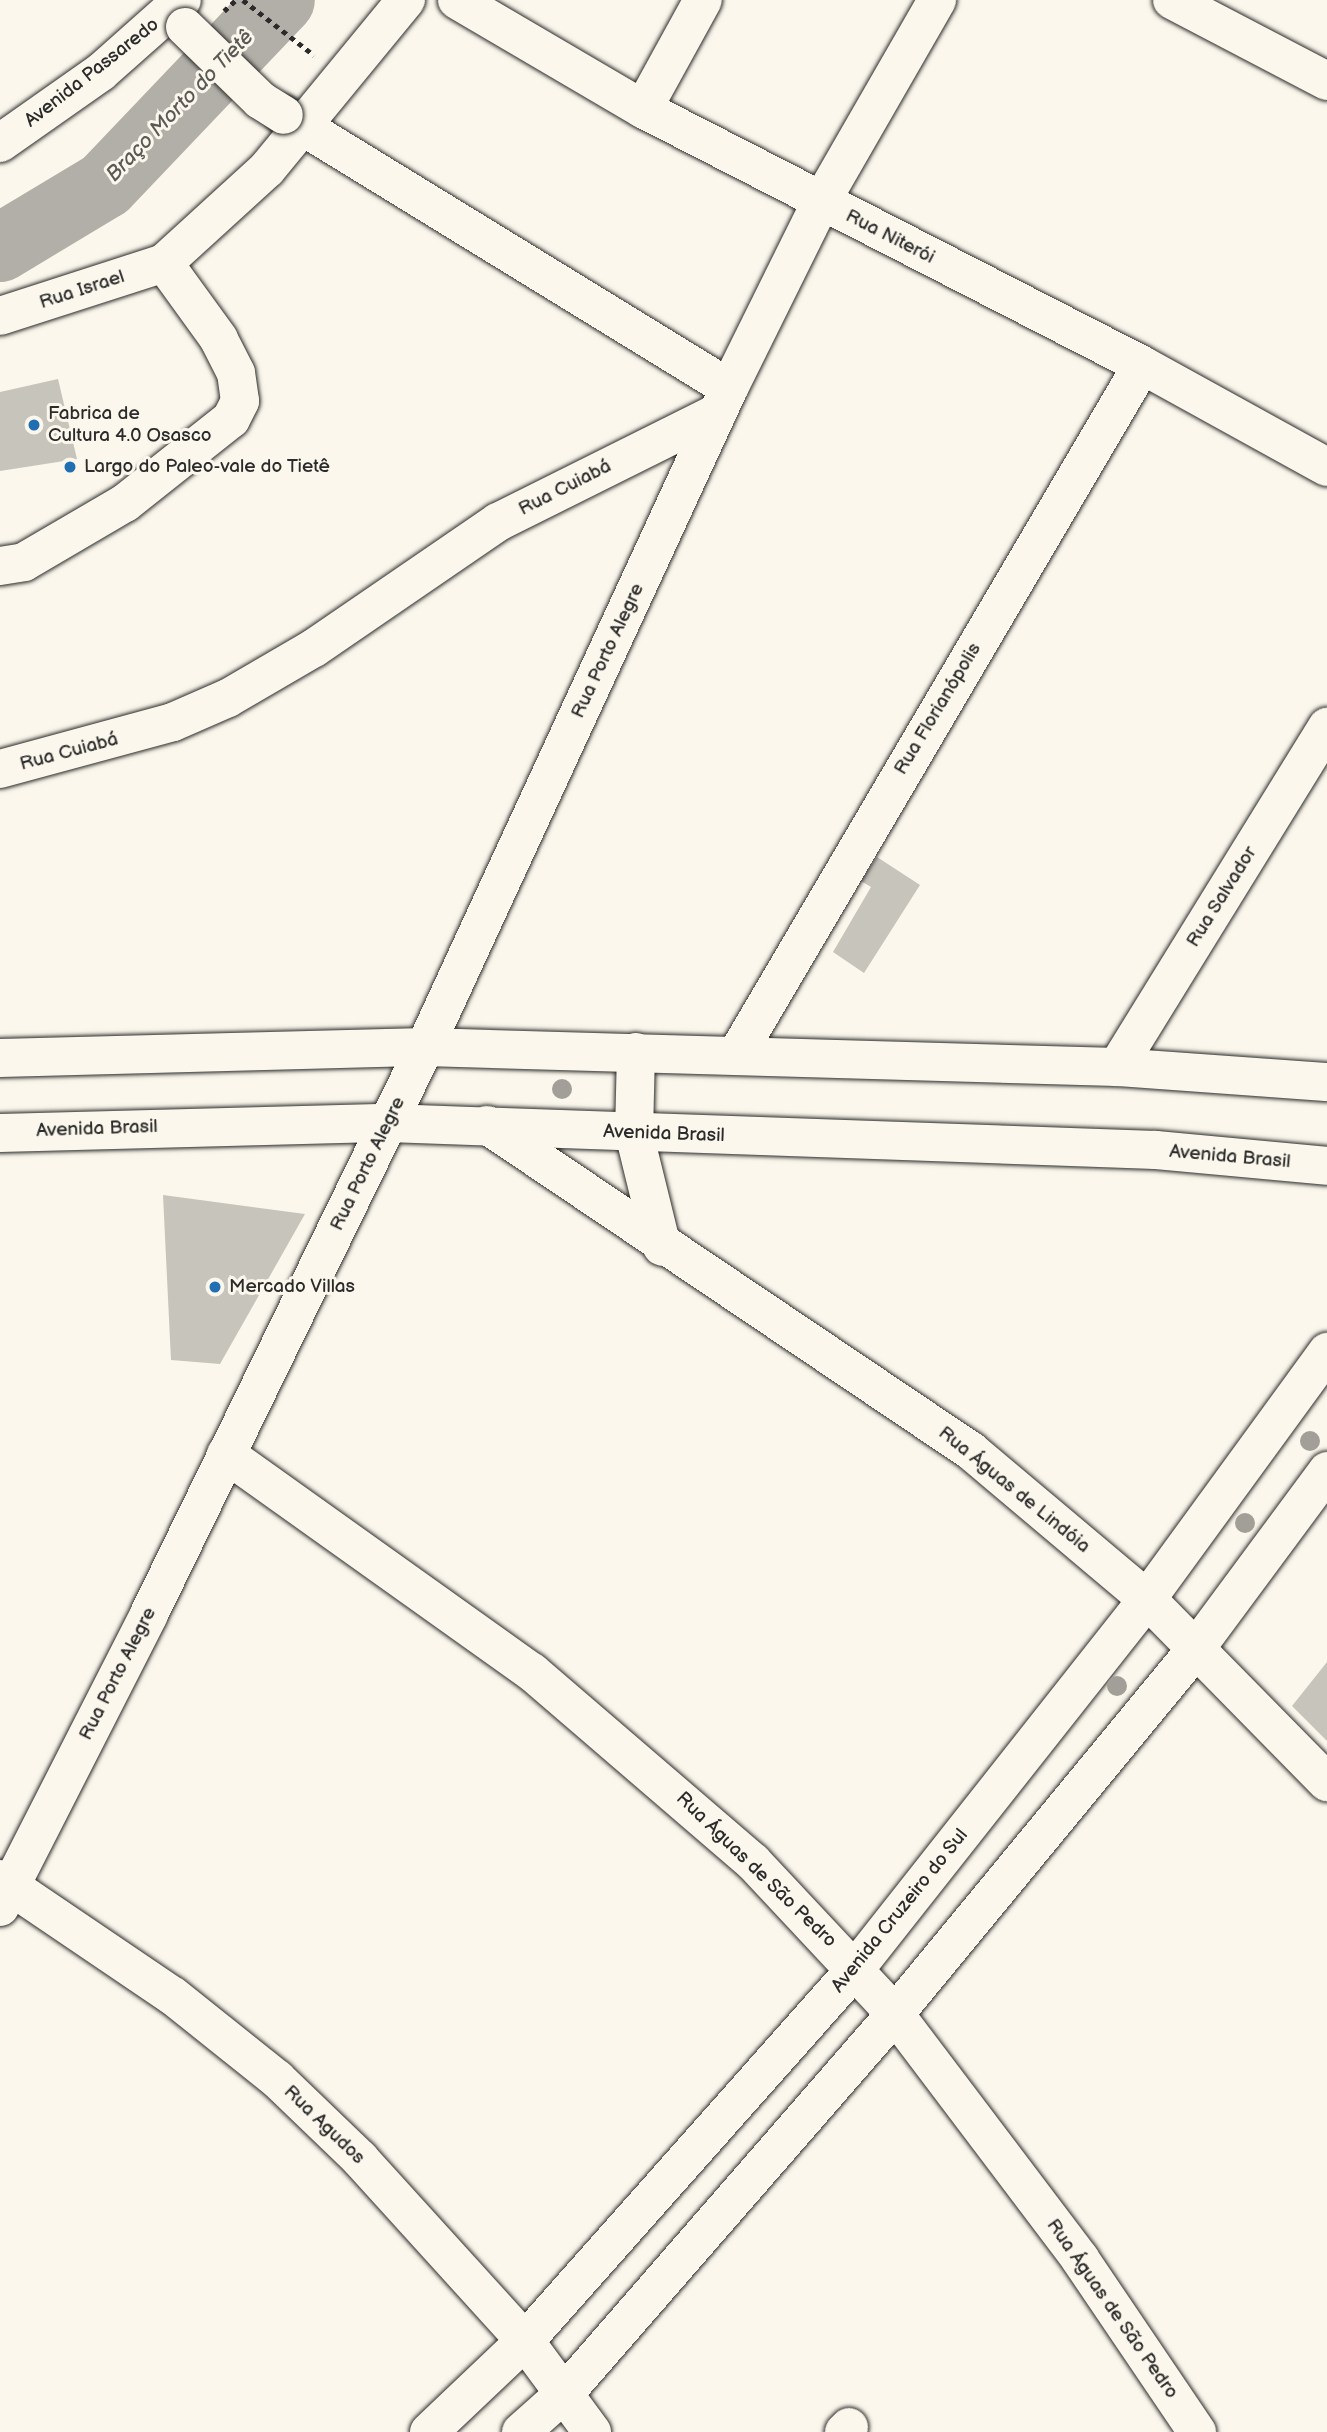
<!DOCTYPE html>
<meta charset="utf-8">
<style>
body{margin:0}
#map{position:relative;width:1327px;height:2432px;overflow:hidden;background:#fbf7ec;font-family:"Balsamiq Sans",sans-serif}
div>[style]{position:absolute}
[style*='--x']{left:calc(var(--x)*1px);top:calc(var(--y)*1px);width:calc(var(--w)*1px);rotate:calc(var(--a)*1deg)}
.river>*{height:68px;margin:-34px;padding:0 34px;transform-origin:34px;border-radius:34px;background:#b1afa7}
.building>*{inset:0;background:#c7c4bc}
.path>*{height:4.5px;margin-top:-2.25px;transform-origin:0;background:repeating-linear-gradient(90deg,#2b2b2b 0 5px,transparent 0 10px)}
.roads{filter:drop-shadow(0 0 2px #2b2b2b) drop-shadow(0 0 2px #2b2b2b)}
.minor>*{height:38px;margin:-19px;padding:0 19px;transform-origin:19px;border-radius:19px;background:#fbf7ec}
.major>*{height:38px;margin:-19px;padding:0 19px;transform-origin:19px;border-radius:19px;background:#fbf7ec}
.bridges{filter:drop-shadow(0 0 2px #2b2b2b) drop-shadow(0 0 2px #2b2b2b)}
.minor-bridge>*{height:38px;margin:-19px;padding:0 19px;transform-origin:19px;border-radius:19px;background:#fbf7ec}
.trees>*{width:20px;height:20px;margin:-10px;border-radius:50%;background:#a19f98}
.dots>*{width:19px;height:19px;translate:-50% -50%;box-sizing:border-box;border:4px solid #fbf7ec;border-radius:50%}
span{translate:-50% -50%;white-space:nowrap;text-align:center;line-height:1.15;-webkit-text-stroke:6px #fbf7ec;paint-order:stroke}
.street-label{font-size:19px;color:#2b2b2b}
.poi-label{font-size:19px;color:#2b2b2b}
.left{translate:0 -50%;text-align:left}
.water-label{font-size:21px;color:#5a5956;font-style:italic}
</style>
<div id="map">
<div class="river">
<i style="--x:0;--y:248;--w:122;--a:-31"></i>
<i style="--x:105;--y:185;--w:255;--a:-46.4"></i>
</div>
<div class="building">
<i style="clip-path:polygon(58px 379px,77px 459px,0 471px,0 392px)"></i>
<i style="clip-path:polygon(877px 857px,920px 885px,864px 973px,833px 952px,871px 887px,861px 881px)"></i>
<i style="clip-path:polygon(163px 1195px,305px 1214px,220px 1364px,171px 1360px)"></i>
<i style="clip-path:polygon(1327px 1662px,1327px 1741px,1292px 1706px)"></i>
</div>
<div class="path">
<i style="--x:243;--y:0;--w:90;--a:37.8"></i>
<i style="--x:224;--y:11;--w:16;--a:-43"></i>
</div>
<div class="roads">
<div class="minor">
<i style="--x:457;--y:0;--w:216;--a:30.4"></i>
<i style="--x:643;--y:109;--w:561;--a:27.16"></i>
<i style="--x:1142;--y:365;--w:211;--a:28.9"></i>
<i style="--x:1172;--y:0;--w:175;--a:27.6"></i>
<i style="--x:643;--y:109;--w:124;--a:-61.2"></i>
<i style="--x:284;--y:115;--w:522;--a:31.53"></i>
<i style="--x:0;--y:143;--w:123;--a:-35.1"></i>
<i style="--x:101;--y:72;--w:108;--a:-41.6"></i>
<i style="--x:0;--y:316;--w:172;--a:-17.9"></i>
<i style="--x:164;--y:263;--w:139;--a:-42.4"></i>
<i style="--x:267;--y:169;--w:219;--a:-50.6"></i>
<i style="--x:0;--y:566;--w:24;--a:-9"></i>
<i style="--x:24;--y:562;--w:117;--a:-30.3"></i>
<i style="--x:125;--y:503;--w:135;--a:-38.4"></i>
<i style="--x:231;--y:419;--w:20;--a:-63"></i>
<i style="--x:240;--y:401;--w:28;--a:-98"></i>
<i style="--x:236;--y:373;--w:38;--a:-117"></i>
<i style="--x:219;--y:339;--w:94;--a:-125.9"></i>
<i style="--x:0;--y:769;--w:179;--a:-15.2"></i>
<i style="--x:173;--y:722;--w:60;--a:-23.6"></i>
<i style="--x:228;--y:698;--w:99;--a:-30.2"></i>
<i style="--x:314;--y:648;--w:223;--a:-34.4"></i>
<i style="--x:498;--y:522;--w:245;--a:-26.5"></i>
<i style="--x:636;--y:1052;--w:81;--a:91.4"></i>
<i style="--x:634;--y:1133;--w:117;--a:76.2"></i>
<i style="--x:737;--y:1054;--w:799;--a:-59.55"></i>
<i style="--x:1117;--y:1067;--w:400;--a:-58.3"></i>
<i style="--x:487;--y:1125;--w:584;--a:33.96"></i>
<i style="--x:971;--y:1451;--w:230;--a:40.1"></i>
<i style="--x:1147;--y:1599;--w:257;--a:45.5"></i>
<i style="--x:226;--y:1454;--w:376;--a:35.5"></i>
<i style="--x:532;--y:1672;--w:291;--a:40.7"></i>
<i style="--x:753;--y:1862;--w:208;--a:46.9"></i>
<i style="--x:895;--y:2014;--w:307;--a:52.9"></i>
<i style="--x:1080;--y:2259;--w:209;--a:55.9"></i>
<i style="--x:0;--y:1879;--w:209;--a:34.1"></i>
<i style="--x:173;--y:1996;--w:133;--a:38.6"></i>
<i style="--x:277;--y:2079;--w:115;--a:43.9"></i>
<i style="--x:360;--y:2159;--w:246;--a:47.8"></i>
<i style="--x:525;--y:2341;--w:113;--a:53.6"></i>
<i style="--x:0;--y:1907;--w:329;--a:-63"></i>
<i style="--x:149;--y:1614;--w:631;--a:-64.04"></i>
<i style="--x:425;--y:1047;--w:726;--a:-65.24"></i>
<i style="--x:729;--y:388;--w:208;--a:-63.7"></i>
<i style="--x:821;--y:202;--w:233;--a:-60.1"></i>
<i style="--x:429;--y:2432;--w:132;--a:-43.5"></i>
<i style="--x:525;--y:2341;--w:499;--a:-48.4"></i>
<i style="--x:856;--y:1968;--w:470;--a:-51.7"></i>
<i style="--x:1147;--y:1599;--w:306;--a:-53.9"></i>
<i style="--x:521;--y:2432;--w:59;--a:-41.6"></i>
<i style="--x:565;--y:2393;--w:503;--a:-48.95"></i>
<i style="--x:895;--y:2014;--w:475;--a:-50.5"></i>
<i style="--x:1197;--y:1647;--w:219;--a:-53.5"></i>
<i style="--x:844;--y:2432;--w:7;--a:-45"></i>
</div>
<div class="major">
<i style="--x:0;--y:1058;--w:425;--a:-1.5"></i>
<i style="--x:425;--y:1047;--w:692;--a:1.66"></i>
<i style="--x:1117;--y:1067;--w:211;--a:4.1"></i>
<i style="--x:0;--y:1133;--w:388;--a:-1.5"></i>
<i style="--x:388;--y:1123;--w:768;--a:2.01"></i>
<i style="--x:1156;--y:1150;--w:172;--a:5.3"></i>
</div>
</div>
<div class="bridges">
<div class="minor-bridge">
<i style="--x:185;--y:27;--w:105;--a:44.2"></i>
<i style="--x:260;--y:100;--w:28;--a:32"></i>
</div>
</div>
<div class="trees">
<i style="left:562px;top:1089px"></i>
<i style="left:1310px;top:1441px"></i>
<i style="left:1245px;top:1523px"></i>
<i style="left:1117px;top:1686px"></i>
</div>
<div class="dots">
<i style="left:34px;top:425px;background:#1f6fb2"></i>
<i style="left:70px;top:467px;background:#1f6fb2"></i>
<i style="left:215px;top:1287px;background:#1f6fb2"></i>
</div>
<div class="street-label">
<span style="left:92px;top:73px;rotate:-38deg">Avenida Passaredo</span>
<span style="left:890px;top:237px;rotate:27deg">Rua Niterói</span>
<span style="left:82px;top:290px;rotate:-18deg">Rua Israel</span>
<span style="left:565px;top:488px;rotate:-27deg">Rua Cuiabá</span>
<span style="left:608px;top:651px;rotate:-65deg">Rua Porto Alegre</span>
<span style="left:938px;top:709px;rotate:-59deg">Rua Florianópolis</span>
<span style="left:69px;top:752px;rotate:-15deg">Rua Cuiabá</span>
<span style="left:1222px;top:897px;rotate:-58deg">Rua Salvador</span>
<span style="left:97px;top:1129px;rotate:-2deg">Avenida Brasil</span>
<span style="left:664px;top:1134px;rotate:2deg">Avenida Brasil</span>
<span style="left:1230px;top:1157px;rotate:5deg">Avenida Brasil</span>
<span style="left:368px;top:1164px;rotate:-64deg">Rua Porto Alegre</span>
<span style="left:1014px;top:1490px;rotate:39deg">Rua Águas de Lindóia</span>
<span style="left:118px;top:1674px;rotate:-63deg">Rua Porto Alegre</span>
<span style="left:756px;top:1870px;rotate:44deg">Rua Águas de São Pedro</span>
<span style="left:900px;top:1911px;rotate:-51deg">Avenida Cruzeiro do Sul</span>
<span style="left:324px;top:2125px;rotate:44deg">Rua Agudos</span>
<span style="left:1112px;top:2309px;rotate:55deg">Rua Águas de São Pedro</span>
</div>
<div class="poi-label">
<span class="left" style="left:48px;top:425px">Fabrica de<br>Cultura 4.0 Osasco</span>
<span class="left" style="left:84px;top:467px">Largo do Paleo-vale do Tietê</span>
<span class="left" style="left:229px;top:1287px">Mercado Villas</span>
</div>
<div class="water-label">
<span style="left:180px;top:106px;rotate:-46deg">Braço Morto do Tietê</span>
</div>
</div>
